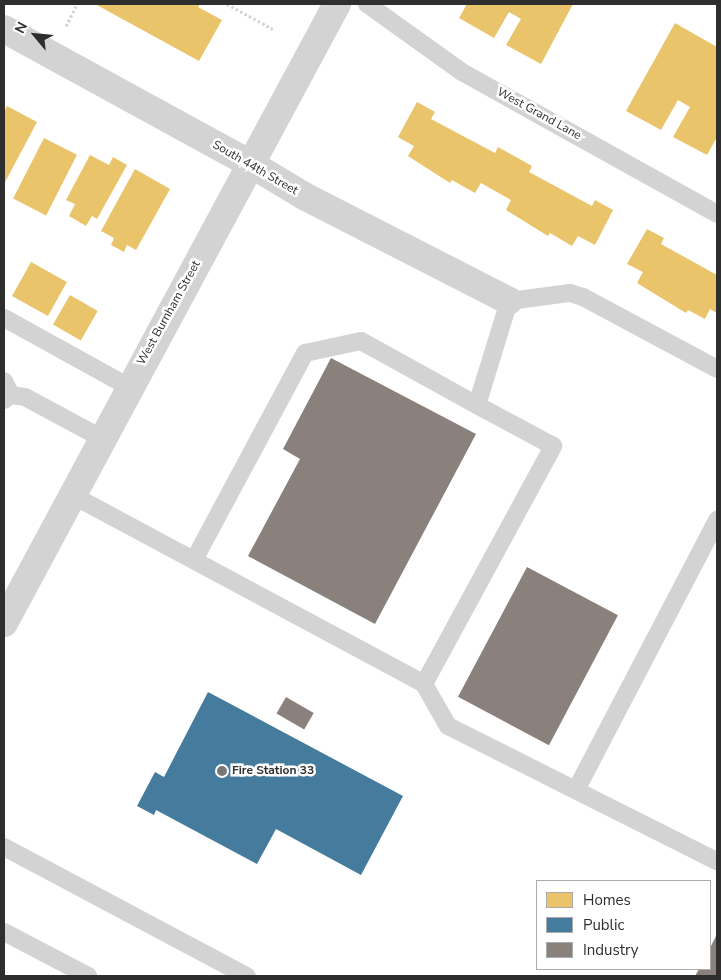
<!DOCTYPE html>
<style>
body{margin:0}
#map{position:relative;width:721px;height:980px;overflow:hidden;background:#fff;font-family:"Nunito Sans",sans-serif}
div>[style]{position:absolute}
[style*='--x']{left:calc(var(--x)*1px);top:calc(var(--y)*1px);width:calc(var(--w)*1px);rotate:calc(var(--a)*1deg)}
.homes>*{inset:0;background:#e9c46a;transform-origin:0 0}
.public>*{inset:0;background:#457b9d}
.industry>*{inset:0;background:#8a817c;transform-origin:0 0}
.path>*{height:3px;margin-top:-1.5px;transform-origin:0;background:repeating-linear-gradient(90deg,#d3d3d3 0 2.5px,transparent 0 5px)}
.service>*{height:18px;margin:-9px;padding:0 9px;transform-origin:9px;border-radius:9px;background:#d3d3d3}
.minor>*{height:28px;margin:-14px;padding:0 14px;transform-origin:14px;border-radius:14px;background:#d3d3d3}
.tertiary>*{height:28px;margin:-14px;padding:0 14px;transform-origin:14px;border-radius:14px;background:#d3d3d3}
.dots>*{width:14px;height:14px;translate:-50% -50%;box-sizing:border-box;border:2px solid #fff;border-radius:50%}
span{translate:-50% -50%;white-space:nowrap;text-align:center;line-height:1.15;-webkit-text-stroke:5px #fff;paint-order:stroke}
.street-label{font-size:12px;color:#2e2e2e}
.poi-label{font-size:12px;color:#2e2e2e;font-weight:700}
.left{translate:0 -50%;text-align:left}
.frame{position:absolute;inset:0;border:5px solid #2e2e2e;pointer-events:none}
.legend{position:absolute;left:536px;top:880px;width:175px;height:90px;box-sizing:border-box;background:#fff;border:1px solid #ababab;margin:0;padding:6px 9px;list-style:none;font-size:15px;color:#2e2e2e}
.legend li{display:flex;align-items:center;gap:10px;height:25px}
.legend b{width:25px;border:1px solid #ababab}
.north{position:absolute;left:10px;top:10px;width:50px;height:50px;-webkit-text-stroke:4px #fff;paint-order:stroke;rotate:298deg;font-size:14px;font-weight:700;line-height:20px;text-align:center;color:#2e2e2e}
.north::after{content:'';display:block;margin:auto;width:18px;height:22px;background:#2e2e2e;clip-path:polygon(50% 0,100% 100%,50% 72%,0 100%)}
</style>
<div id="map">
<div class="homes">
<i style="clip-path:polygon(95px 4px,200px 4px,198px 7px,222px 20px,199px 61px)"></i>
<i style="clip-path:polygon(467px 4px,573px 4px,541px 64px,506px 45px,521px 19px,509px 12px,494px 38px,459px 18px)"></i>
<i style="clip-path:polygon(675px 23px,717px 47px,717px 137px,707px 155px,673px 137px,690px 107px,678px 100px,661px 130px,626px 111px)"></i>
<i style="clip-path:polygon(417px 102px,435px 112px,431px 119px,495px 153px,498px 147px,532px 166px,529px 172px,592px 206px,595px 200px,613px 210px,595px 245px,578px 236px,572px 246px,550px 233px,548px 236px,506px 210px,511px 200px,481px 183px,475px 193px,452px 180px,450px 183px,408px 156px,414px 146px,398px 137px)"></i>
<i style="clip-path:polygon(7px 106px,37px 122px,4px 184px,4px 112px)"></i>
<i style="left:44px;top:138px;width:37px;height:68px;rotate:27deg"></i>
<i style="clip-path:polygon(90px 155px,109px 165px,113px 157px,127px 165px,97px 219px,92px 216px,86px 226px,69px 216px,75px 204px,66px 200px)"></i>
<i style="clip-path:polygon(135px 169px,170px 189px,136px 250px,127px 245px,124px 252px,111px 245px,114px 238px,101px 231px)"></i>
<i style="clip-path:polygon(647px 229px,664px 238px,661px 244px,717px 275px,717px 313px,710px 309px,705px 319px,688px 310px,686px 313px,637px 283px,643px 272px,627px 264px)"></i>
<i style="left:31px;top:262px;width:41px;height:39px;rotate:29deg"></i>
<i style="left:70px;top:295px;width:32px;height:34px;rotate:30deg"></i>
</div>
<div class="public">
<i style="clip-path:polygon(208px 692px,403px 796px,361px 875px,276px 829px,257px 864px,156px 810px,154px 815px,137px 806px,155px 772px,164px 777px)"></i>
</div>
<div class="industry">
<i style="clip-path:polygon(331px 358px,476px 434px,375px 624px,248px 556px,300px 459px,283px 449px)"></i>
<i style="left:527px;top:567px;width:103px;height:147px;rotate:28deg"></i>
<i style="left:286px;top:697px;width:32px;height:19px;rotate:30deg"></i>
<i style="clip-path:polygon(717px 934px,717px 976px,695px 976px,699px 969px,710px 969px,710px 948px)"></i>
</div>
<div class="path">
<i style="--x:227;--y:4;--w:52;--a:28.5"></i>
<i style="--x:66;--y:26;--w:25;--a:-63"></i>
</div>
<div class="service">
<i style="--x:367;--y:4;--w:117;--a:35.6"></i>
<i style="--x:462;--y:72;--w:292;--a:29.1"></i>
<i style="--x:4;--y:318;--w:143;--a:28.9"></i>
<i style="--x:4;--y:381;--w:16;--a:63"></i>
<i style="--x:4;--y:400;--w:9;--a:-36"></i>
<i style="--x:11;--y:395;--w:14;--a:8"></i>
<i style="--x:25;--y:397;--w:86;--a:28.3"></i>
<i style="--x:72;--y:495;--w:400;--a:28.2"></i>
<i style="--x:424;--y:684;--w:271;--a:-61.5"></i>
<i style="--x:553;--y:446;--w:86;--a:-151.7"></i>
<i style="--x:477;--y:405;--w:109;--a:-72.9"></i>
<i style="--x:509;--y:301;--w:62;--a:-7.5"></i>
<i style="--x:570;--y:293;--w:14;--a:17"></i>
<i style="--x:583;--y:297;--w:152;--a:28.2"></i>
<i style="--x:194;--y:560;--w:235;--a:-61.8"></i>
<i style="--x:305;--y:353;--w:57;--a:-12.1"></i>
<i style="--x:361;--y:341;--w:132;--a:28.9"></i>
<i style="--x:424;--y:684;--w:48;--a:60.3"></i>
<i style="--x:448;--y:726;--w:301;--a:26.7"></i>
<i style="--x:576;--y:790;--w:305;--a:-62.4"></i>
<i style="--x:4;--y:847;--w:275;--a:28"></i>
<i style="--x:4;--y:932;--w:95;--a:27.6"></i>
</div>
<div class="minor">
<i style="--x:4;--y:29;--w:281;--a:28.7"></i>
<i style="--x:251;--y:164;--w:62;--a:31.1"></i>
<i style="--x:304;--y:196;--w:230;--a:27.1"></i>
</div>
<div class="tertiary">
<i style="--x:4;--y:623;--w:703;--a:-61.72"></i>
</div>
<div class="dots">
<i style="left:222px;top:771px;background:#777"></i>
</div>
<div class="street-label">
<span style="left:539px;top:114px;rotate:29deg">West Grand Lane</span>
<span style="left:255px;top:168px;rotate:30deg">South 44th Street</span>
<span style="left:169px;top:313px;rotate:-61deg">West Burnham Street</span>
</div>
<div class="poi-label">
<span class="left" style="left:232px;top:771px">Fire Station 33</span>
</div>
<div class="frame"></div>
<ul class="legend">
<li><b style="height:14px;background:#e9c46a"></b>Homes</li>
<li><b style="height:14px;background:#457b9d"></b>Public</li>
<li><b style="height:14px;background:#8a817c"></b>Industry</li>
</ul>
<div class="north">N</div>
</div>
